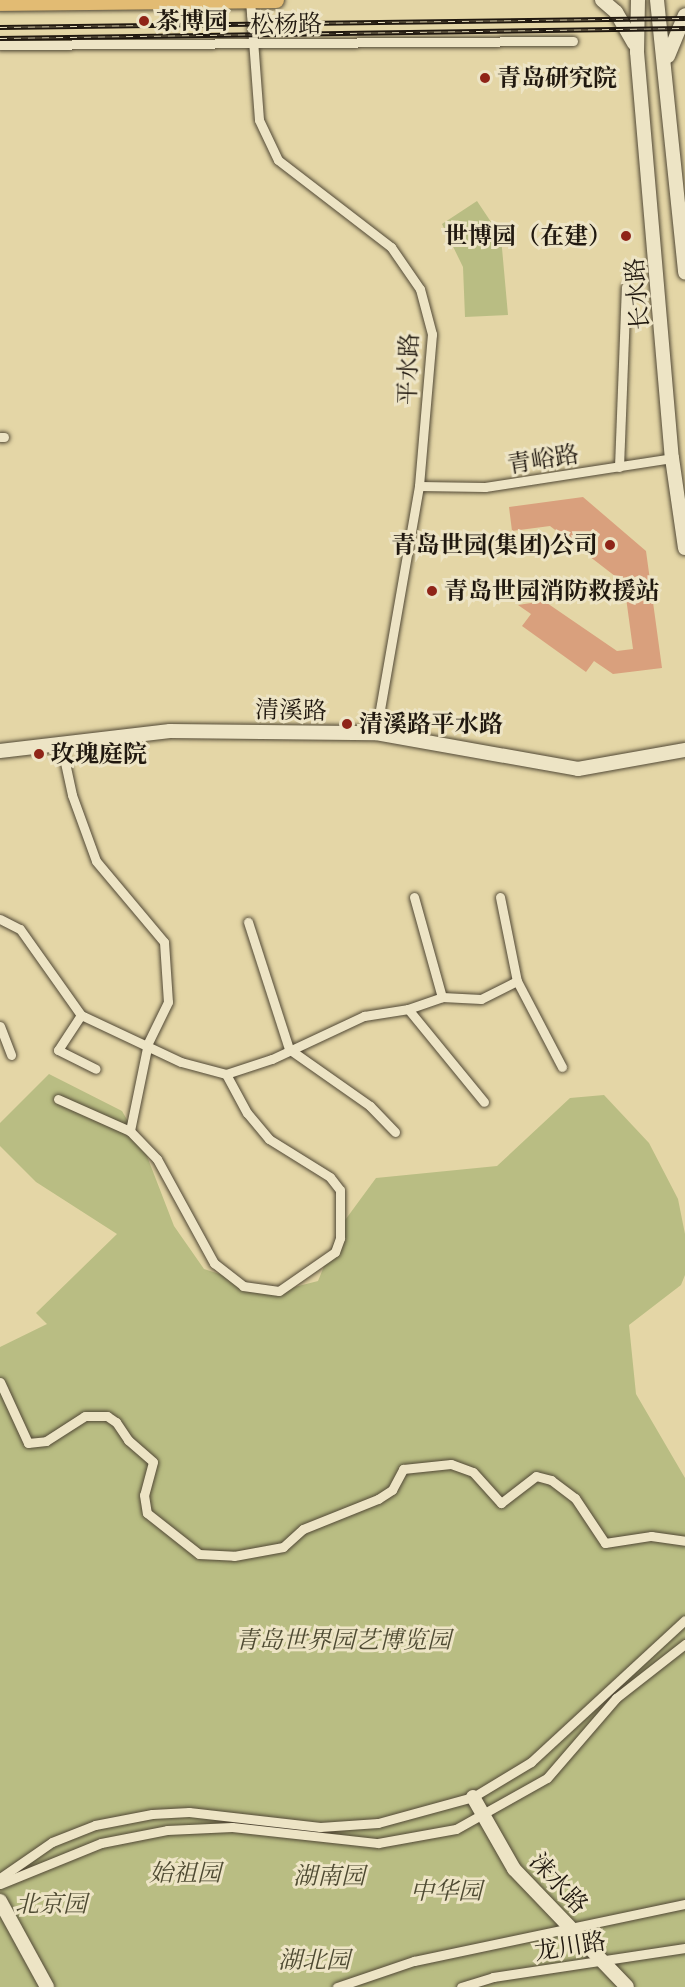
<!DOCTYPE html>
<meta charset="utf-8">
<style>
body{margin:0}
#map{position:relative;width:685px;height:1987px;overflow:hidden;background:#e4d6a6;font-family:"EB Garamond","Noto Serif SC",serif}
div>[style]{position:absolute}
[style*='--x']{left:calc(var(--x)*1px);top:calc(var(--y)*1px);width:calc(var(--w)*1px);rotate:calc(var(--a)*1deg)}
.green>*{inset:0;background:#b9bd83}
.building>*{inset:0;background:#d9a07d}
.roads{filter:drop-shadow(0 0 2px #514835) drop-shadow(0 0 2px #514835)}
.street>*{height:9px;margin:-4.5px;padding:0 4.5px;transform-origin:4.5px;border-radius:4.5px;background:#ede4c5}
.secondary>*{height:14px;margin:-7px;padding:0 7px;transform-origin:7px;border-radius:7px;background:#ede4c5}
.highway>*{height:16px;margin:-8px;padding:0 8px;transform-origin:8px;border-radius:8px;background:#e2bb73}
.rail>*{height:4.5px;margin-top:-2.25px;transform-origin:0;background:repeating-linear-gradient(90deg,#ede4c5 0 7px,#20180f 0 14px);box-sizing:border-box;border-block:2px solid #20180f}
.dots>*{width:16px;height:16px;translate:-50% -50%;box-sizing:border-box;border:3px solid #ede4c5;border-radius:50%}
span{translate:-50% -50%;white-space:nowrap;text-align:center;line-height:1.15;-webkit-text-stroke:6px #ede4c5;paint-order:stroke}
.poi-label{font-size:24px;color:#20180f;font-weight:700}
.left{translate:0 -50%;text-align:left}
.right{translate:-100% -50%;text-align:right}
.street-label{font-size:24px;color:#20180f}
.park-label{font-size:24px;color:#4e4a32;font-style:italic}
</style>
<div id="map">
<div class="green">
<i style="clip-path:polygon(477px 201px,501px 237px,508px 315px,465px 317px,463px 267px,442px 224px)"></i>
<i style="clip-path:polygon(49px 1074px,122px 1111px,145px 1151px,174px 1226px,204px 1269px,275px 1292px,318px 1281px,340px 1227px,376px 1178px,497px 1166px,570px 1098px,604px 1095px,649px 1143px,678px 1199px,685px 1234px,685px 1275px,681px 1285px,629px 1325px,636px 1394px,685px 1478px,685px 1987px,0 1987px,0 1347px,47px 1324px,36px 1313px,117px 1234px,36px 1182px,0 1146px,0 1123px)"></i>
</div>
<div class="building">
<i style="clip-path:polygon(583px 497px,646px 551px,662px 668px,613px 674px,594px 661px,586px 672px,522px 626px,531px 614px,518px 605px,544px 601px,617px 651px,633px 649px,624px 583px,550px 526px,512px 531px,509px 507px)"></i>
</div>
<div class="roads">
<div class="street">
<i style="--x:250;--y:0;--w:120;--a:85.7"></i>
<i style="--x:259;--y:120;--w:44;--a:64.6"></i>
<i style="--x:278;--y:160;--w:143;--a:37.6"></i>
<i style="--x:391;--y:247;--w:51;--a:55.4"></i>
<i style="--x:420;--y:289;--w:47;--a:75.1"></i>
<i style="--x:432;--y:334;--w:153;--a:94.9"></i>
<i style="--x:419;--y:486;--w:251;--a:99.9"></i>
<i style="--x:0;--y:45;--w:573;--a:-0.4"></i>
<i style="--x:0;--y:437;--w:4;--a:0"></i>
<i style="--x:619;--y:467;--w:180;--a:-87.8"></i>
<i style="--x:419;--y:486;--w:66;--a:0.9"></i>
<i style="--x:485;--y:487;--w:189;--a:-8.8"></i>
<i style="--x:61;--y:744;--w:52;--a:77.8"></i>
<i style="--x:72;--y:795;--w:70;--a:70"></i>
<i style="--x:96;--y:861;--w:106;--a:50"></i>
<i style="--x:164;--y:942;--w:60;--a:86.2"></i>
<i style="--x:168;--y:1002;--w:46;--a:116"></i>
<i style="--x:148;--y:1043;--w:90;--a:101.6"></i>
<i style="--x:414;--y:897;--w:104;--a:74.4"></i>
<i style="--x:500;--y:897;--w:86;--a:78.6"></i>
<i style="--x:517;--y:981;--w:97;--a:62.4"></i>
<i style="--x:0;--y:919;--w:22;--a:27"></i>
<i style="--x:20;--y:929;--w:105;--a:54.7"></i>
<i style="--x:81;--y:1015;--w:110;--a:25.2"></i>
<i style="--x:181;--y:1062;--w:47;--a:14.9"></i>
<i style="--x:226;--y:1074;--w:48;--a:-18.1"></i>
<i style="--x:272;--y:1059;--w:102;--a:-25.1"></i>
<i style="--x:364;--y:1016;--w:45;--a:-9"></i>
<i style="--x:408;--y:1009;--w:36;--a:-19"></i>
<i style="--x:442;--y:997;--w:39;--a:3"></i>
<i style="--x:481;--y:999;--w:40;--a:-26.6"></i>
<i style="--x:248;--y:922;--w:133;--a:72.1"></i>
<i style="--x:289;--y:1049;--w:99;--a:35.1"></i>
<i style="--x:370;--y:1106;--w:36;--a:46"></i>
<i style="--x:408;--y:1009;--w:120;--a:50.7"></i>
<i style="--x:81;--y:1015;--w:42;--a:123.3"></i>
<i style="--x:58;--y:1050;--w:42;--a:26.6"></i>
<i style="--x:0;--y:1026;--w:31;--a:69"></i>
<i style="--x:58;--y:1099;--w:79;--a:24"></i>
<i style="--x:130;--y:1131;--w:39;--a:46"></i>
<i style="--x:157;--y:1159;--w:119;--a:61.3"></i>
<i style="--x:214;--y:1263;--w:37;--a:38"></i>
<i style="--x:243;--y:1286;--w:36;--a:8"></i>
<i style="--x:279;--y:1291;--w:68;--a:-34.9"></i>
<i style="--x:335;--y:1252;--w:15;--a:-70"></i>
<i style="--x:340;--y:1238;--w:48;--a:-90"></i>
<i style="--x:340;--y:1190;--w:16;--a:-128"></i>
<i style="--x:330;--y:1177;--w:72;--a:-148.1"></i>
<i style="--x:269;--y:1139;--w:34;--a:-130"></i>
<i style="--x:247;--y:1113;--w:44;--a:-118.3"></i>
<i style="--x:0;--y:1382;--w:67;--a:65.3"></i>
<i style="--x:28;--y:1443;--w:18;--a:-6"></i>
<i style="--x:46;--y:1441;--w:46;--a:-32.7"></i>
<i style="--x:85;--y:1416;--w:22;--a:0"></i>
<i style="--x:107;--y:1416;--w:11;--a:34"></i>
<i style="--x:116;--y:1422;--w:22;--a:56"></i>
<i style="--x:128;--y:1440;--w:33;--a:41"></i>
<i style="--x:153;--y:1462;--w:34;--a:105"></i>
<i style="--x:144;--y:1495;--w:18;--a:81"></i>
<i style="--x:147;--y:1513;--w:66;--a:38.3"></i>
<i style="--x:199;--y:1554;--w:35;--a:3"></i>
<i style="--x:234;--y:1556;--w:50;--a:-10.4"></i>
<i style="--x:283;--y:1547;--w:27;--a:-42"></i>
<i style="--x:303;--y:1529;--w:81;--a:-21.8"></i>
<i style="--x:378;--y:1499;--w:17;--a:-33"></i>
<i style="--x:392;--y:1490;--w:24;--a:-62"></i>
<i style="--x:403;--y:1469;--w:48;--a:-5.9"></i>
<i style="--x:451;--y:1464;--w:23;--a:20"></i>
<i style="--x:473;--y:1472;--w:42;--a:47.9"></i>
<i style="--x:501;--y:1503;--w:44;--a:-37.6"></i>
<i style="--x:536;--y:1476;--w:16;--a:15"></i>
<i style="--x:551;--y:1480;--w:30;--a:37"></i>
<i style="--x:575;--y:1498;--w:54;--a:56.3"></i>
<i style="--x:605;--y:1543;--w:47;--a:-8.7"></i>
<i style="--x:651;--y:1536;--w:34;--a:8"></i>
<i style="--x:0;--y:1878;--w:63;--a:-34.7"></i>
<i style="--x:52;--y:1842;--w:46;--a:-21.6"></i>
<i style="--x:95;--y:1825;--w:58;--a:-10.9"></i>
<i style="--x:152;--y:1814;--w:37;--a:-3"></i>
<i style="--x:189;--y:1812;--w:132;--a:6.5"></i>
<i style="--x:320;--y:1827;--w:58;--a:-3.9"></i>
<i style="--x:378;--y:1823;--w:98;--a:-15.3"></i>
<i style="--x:473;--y:1797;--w:68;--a:-31.1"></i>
<i style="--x:531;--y:1762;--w:209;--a:-42.7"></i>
<i style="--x:0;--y:1884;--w:109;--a:-22.1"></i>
<i style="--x:101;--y:1843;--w:67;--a:-11.1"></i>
<i style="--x:167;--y:1830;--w:65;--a:-2.6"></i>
<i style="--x:232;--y:1827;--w:147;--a:6.3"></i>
<i style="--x:378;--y:1843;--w:79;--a:-10.2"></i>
<i style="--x:456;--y:1829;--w:104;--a:-29.3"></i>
<i style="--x:547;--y:1778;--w:106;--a:-49.2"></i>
<i style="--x:616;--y:1698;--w:88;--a:-38"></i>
<i style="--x:337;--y:1987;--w:81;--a:-18.7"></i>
<i style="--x:414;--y:1961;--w:277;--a:-11.9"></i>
<i style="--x:461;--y:1987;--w:34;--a:-17"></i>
<i style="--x:493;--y:1977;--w:194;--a:-8.6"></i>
</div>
<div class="secondary">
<i style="--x:602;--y:0;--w:18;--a:41"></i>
<i style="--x:616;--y:12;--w:36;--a:60"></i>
<i style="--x:638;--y:0;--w:52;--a:91.1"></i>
<i style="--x:637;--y:52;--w:408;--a:85.1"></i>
<i style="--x:672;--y:458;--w:91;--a:81.8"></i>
<i style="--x:657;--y:0;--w:274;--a:84.1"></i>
<i style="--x:668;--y:56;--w:44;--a:-67.5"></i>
<i style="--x:0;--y:751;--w:171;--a:-6.7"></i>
<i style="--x:170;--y:731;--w:206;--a:0.6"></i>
<i style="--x:376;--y:733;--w:205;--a:10.1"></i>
<i style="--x:578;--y:769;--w:109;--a:-10.1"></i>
<i style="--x:473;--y:1797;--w:83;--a:60.3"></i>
<i style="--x:514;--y:1869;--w:163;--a:46.2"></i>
<i style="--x:0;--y:1901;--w:98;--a:61.3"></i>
</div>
<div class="highway">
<i style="--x:0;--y:3;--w:276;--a:-0.6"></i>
</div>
</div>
<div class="rail">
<i style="--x:0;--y:27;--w:685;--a:-0.75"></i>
<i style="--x:0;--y:38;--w:685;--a:-0.84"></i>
</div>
<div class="dots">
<i style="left:144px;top:21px;background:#8f2418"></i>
<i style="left:485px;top:78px;background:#8f2418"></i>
<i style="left:626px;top:236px;background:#8f2418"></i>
<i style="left:610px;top:545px;background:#8f2418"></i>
<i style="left:432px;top:591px;background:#8f2418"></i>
<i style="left:347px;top:724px;background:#8f2418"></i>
<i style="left:39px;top:754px;background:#8f2418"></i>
</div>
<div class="poi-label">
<span class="left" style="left:156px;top:21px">茶博园</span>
<span class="left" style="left:497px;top:78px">青岛研究院</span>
<span class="right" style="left:612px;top:236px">世博园（在建）</span>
<span class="right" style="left:598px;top:545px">青岛世园(集团)公司</span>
<span class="left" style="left:444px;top:591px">青岛世园消防救援站</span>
<span class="left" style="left:359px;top:724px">清溪路平水路</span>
<span class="left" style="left:51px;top:754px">玫瑰庭院</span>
</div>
<div class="street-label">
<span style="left:286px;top:24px;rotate:-1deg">松杨路</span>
<span style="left:637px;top:294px;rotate:-95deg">长水路</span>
<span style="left:408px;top:369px;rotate:-88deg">平水路</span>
<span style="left:543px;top:459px;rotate:-9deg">青峪路</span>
<span style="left:291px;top:710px;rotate:1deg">清溪路</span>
<span style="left:559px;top:1883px;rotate:47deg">涞水路</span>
<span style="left:570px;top:1946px;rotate:-9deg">龙川路</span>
</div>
<div class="park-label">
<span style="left:343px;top:1640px">青岛世界园艺博览园</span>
<span style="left:185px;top:1873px">始祖园</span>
<span style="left:329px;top:1876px">湖南园</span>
<span style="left:446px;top:1891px">中华园</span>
<span style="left:51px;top:1904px">北京园</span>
<span style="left:314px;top:1960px">湖北园</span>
</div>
</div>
